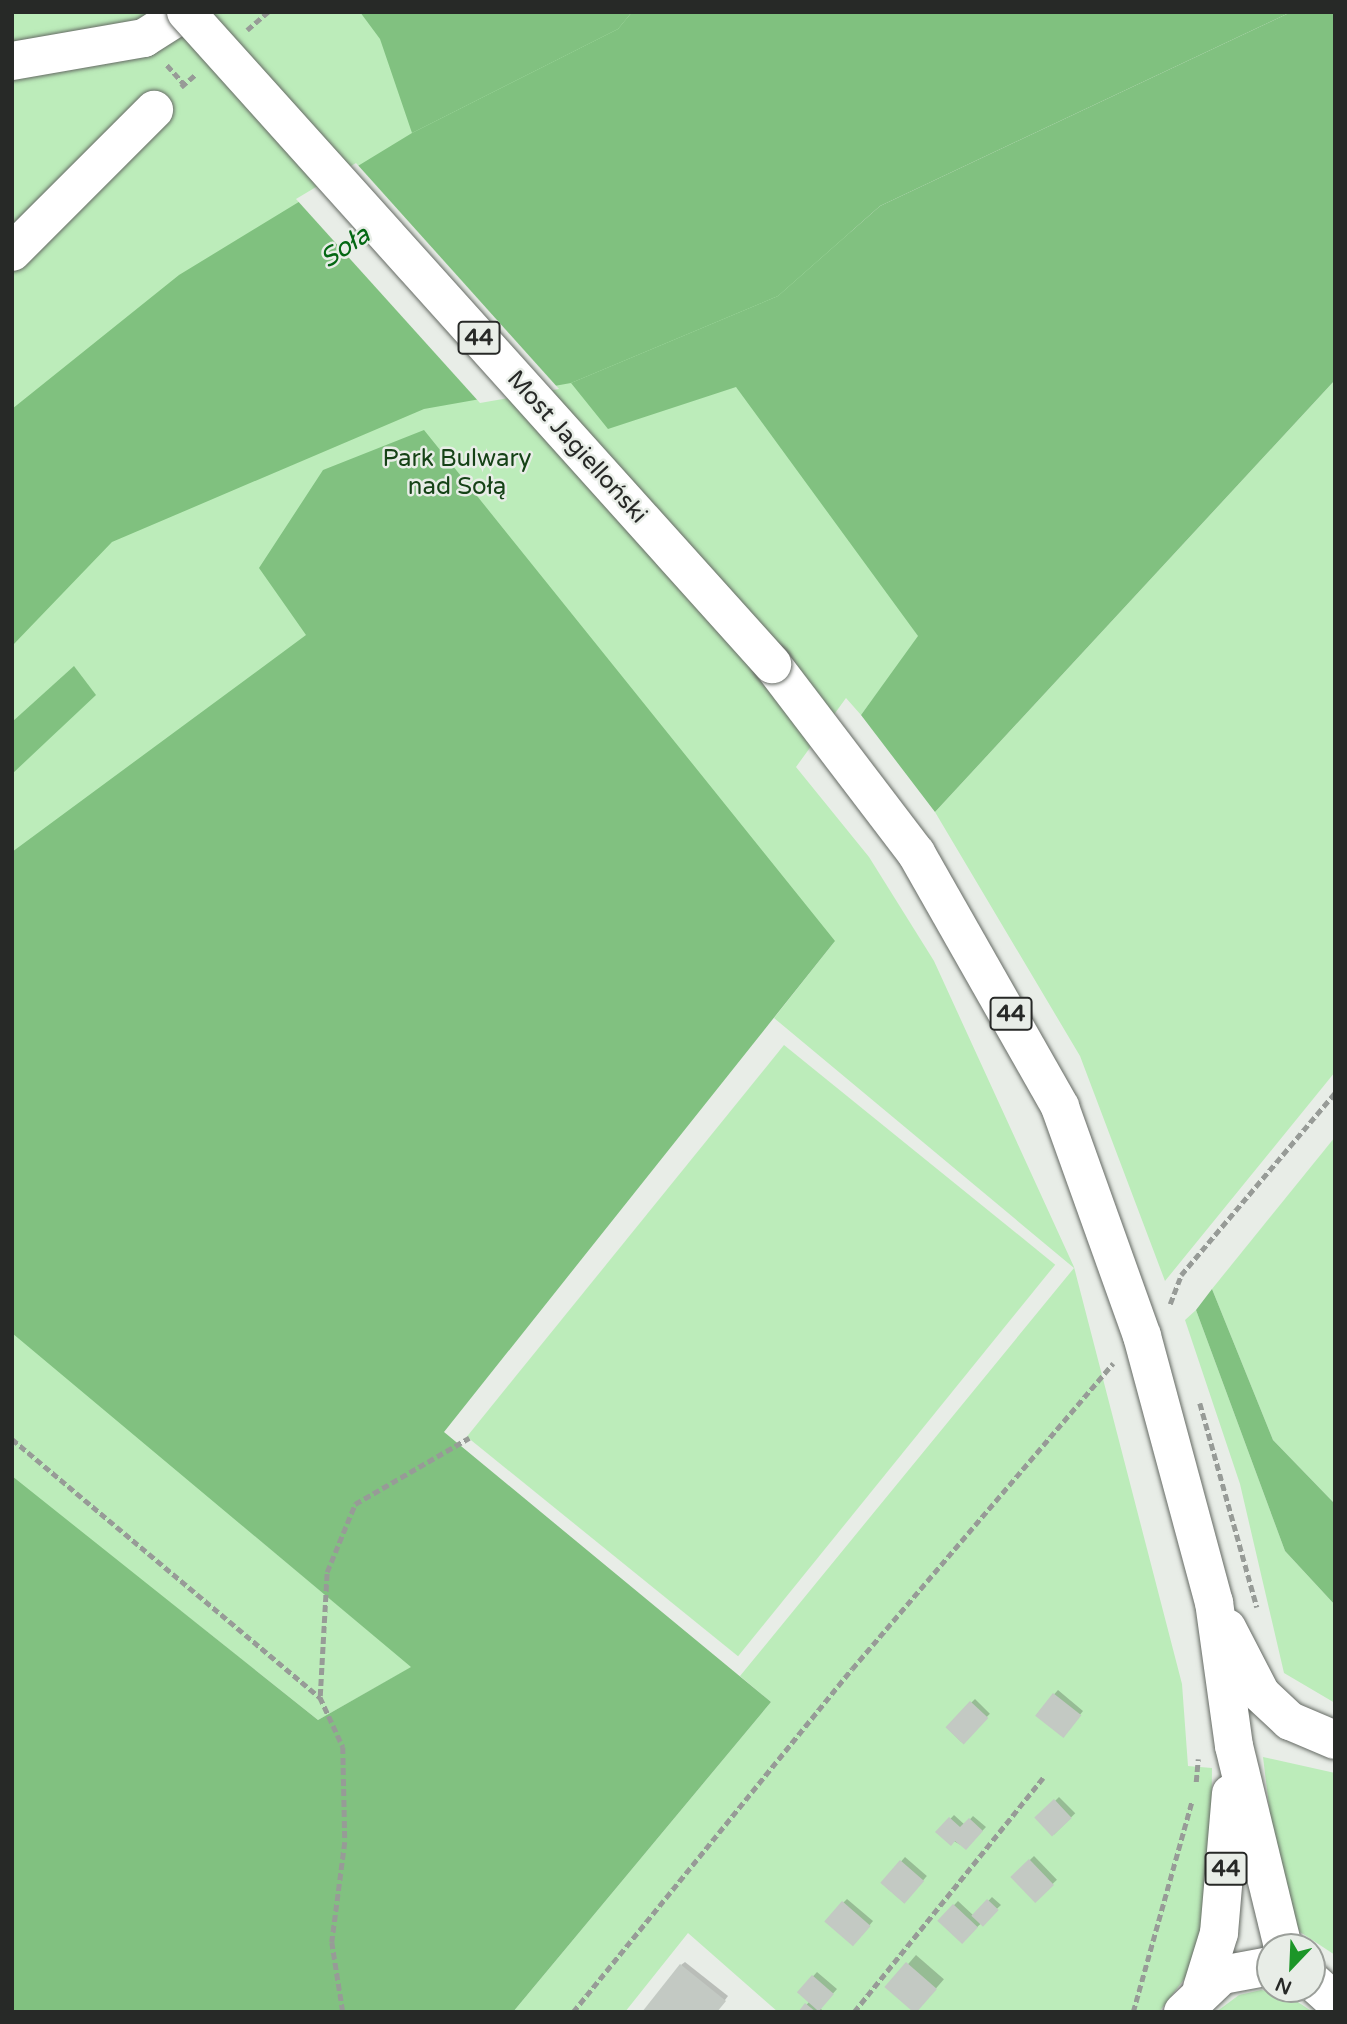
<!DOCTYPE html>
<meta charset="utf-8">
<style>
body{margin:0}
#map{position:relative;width:1347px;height:2024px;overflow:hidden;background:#e8ede7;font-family:"Varela Round",sans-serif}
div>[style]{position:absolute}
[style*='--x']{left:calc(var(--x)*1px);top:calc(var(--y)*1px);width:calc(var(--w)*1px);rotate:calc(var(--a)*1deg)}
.green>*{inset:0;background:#bcecba;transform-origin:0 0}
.forest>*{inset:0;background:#81c180}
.water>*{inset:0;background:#80c17f}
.pier>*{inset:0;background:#e8ede7}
.shadow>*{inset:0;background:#0003;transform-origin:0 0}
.building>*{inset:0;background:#c3c9c3;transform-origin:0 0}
.path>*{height:4.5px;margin-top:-2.25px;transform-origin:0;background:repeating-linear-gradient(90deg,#979b97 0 7px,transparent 0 10.5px)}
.roads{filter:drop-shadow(0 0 2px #656a64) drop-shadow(0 0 2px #656a64)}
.minor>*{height:38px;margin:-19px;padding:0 19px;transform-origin:19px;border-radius:19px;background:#fff}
.major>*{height:38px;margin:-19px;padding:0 19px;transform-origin:19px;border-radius:19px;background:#fff}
.bridges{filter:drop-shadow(0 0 2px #656a64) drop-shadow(0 0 2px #656a64)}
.major-bridge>*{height:38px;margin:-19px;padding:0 19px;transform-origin:19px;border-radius:19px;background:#fff}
span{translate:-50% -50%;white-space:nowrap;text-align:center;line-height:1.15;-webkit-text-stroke:5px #e8ede7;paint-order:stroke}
.shield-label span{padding:2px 5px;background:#e8ede7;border:2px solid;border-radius:5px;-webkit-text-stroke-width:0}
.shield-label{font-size:23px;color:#272927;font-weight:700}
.street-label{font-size:24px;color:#272927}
.park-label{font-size:24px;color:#154216}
.water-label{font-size:26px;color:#036712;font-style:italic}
.frame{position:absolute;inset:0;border:14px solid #272927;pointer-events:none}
.north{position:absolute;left:1256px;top:1933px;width:70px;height:70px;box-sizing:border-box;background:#e8ede7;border:2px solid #9b9f9a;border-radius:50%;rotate:203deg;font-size:19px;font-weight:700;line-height:28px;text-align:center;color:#272927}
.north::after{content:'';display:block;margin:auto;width:24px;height:32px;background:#1c9628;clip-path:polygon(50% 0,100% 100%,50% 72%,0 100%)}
</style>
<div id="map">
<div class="green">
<i style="clip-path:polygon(12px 12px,622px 12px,1047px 422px,905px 617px,919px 637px,861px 715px,846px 698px,796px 767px,869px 857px,934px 961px,1074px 1267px,1182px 1684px,1188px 1766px,1212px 1768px,1210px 1929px,1198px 1961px,1159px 2012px,778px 2012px,688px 1933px,625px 2012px,513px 2012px,771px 1702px,740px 1676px,1074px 1268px,774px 1018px,835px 941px,243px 1526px,412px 1667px,318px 1720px,181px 1611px,12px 1842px)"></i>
<i style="clip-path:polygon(1335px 380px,1335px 1072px,1165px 1281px,1080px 1056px,935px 812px)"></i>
<i style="left:784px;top:1045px;width:349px;height:504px;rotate:39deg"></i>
<i style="clip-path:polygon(1335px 1137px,1335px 1504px,1273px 1440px,1212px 1289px)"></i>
<i style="clip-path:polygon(1196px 1310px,1285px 1551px,1335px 1605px,1335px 1703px,1284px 1673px,1240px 1484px,1185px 1320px)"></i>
<i style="clip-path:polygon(1263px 1757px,1335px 1773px,1335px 1955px,1300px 1932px,1281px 1903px)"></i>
<i style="clip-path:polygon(1261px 1990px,1284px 1993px,1313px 2012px,1216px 2012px,1239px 1995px)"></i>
</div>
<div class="forest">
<i style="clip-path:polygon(360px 12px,632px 12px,618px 29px,412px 133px,380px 39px)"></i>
<i style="clip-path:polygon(1291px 12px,1335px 12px,1335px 380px,935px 812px,861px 715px,918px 636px,736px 387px,608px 429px,571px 383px,778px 296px,880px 206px)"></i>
<i style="clip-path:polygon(424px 430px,835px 941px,444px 1432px,771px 1702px,513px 2012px,12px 2012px,12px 1476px,318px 1720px,411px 1667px,12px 1333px,12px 852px,306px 635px,259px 568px,323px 470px)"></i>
<i style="clip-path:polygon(74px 666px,96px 695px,12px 774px,12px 722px)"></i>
<i style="clip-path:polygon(1212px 1289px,1273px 1440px,1335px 1504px,1335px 1605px,1285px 1551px,1196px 1310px)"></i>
</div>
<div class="water">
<i style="clip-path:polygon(632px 12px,1291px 12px,880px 206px,778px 296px,571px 383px,424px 409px,112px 542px,12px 646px,12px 409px,179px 275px,412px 133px,618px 29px)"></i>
</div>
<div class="pier">
<i style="clip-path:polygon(356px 163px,559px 389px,480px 403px,296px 199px)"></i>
</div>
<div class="shadow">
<i style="clip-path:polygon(1058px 1690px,1083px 1711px,1066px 1732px,1037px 1714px)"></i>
<i style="left:975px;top:1699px;width:21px;height:40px;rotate:45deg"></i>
<i style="left:1059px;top:1797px;width:23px;height:30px;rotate:45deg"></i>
<i style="clip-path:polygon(954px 1815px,965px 1825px,973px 1816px,986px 1827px,966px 1848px,938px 1832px)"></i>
<i style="left:1034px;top:1856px;width:33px;height:30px;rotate:46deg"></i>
<i style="left:905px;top:1857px;width:29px;height:35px;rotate:41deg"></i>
<i style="clip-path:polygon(992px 1897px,1001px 1905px,961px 1942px,939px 1921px,958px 1901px,974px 1916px)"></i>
<i style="clip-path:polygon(847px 1899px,873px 1921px,857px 1940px,843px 1903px)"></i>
<i style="left:916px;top:1955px;width:37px;height:43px;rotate:41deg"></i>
<i style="clip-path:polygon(685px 1962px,728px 1996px,716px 2012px,681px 1965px)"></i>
<i style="clip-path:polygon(817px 1972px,837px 1989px,820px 2008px,824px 2012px,800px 2012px,810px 2001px,799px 1992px)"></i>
</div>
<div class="building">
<i style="left:1053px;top:1693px;width:36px;height:29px;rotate:38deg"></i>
<i style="left:970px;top:1701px;width:25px;height:36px;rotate:43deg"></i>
<i style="left:1054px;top:1799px;width:26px;height:27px;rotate:47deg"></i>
<i style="clip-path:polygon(949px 1817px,960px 1827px,969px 1818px,983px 1831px,966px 1850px,955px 1841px,951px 1846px,935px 1832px)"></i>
<i style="left:1029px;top:1859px;width:36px;height:26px;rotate:46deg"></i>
<i style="left:900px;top:1860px;width:32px;height:30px;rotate:41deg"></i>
<i style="left:987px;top:1899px;width:16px;height:23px;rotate:43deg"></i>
<i style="left:842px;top:1901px;width:38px;height:27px;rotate:41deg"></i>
<i style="left:953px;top:1904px;width:34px;height:23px;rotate:43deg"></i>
<i style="left:906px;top:1962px;width:41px;height:33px;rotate:41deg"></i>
<i style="clip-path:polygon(680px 1964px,726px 2001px,717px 2012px,642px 2012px)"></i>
<i style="left:812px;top:1975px;width:29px;height:23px;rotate:41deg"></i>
<i style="clip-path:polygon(805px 2003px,816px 2012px,798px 2012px)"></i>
</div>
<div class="path">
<i style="--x:247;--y:30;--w:28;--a:-41"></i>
<i style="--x:167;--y:65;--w:25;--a:48"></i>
<i style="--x:181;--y:87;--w:20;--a:-41"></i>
<i style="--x:1170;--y:1304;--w:31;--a:-69"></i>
<i style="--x:1181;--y:1275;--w:238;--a:-49.8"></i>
<i style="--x:1200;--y:1403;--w:212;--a:74.4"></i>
<i style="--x:12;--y:1439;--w:402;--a:40"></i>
<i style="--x:320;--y:1697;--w:55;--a:65.3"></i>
<i style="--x:343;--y:1747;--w:95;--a:88.8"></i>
<i style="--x:345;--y:1842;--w:101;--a:97.4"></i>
<i style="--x:332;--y:1942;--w:71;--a:81.1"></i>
<i style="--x:320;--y:1696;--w:124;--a:-86.8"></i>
<i style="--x:327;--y:1572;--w:74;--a:-67.6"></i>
<i style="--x:355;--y:1504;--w:132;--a:-30.1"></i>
<i style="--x:1196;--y:1782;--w:23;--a:-85"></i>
<i style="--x:573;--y:2012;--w:442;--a:-50.9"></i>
<i style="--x:852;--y:1669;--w:402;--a:-49.5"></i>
<i style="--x:854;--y:2012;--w:301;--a:-51.1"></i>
<i style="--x:1133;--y:2012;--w:220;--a:-74.4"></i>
</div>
<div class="roads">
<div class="minor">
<i style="--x:12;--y:61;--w:134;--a:-9.9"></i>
<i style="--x:144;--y:38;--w:49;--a:-32.4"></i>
<i style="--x:12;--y:252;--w:201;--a:-45"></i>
</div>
<div class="major">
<i style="--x:772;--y:664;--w:238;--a:52.7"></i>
<i style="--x:916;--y:853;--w:292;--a:60.4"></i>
<i style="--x:1060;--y:1107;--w:243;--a:70.3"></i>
<i style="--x:1142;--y:1336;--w:276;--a:74.9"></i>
<i style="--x:1214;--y:1602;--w:145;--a:82.1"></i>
<i style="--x:1234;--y:1746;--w:207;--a:76.3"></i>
<i style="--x:1227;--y:1628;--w:74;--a:62.7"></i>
<i style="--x:1261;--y:1694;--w:40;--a:43"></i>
<i style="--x:1290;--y:1721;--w:49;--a:22.9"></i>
<i style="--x:1312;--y:1981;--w:31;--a:42"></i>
<i style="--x:1202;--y:1988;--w:58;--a:-72.8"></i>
<i style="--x:1219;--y:1933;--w:140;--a:-85.1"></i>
<i style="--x:1183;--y:2012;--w:54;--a:-43.5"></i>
<i style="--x:1222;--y:1975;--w:49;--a:-10.6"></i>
</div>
</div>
<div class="bridges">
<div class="major-bridge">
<i style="--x:186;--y:12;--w:877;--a:48.05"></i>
</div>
</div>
<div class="shield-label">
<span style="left:479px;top:338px">44</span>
<span style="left:1011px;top:1014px">44</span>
<span style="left:1226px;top:1869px">44</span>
</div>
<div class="street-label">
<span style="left:577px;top:447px;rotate:48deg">Most Jagielloński</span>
</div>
<div class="park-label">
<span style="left:457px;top:473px">Park Bulwary<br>nad Sołą</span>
</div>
<div class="water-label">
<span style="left:345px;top:247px;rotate:-34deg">Soła</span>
</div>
<div class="frame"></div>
<div class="north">N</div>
</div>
